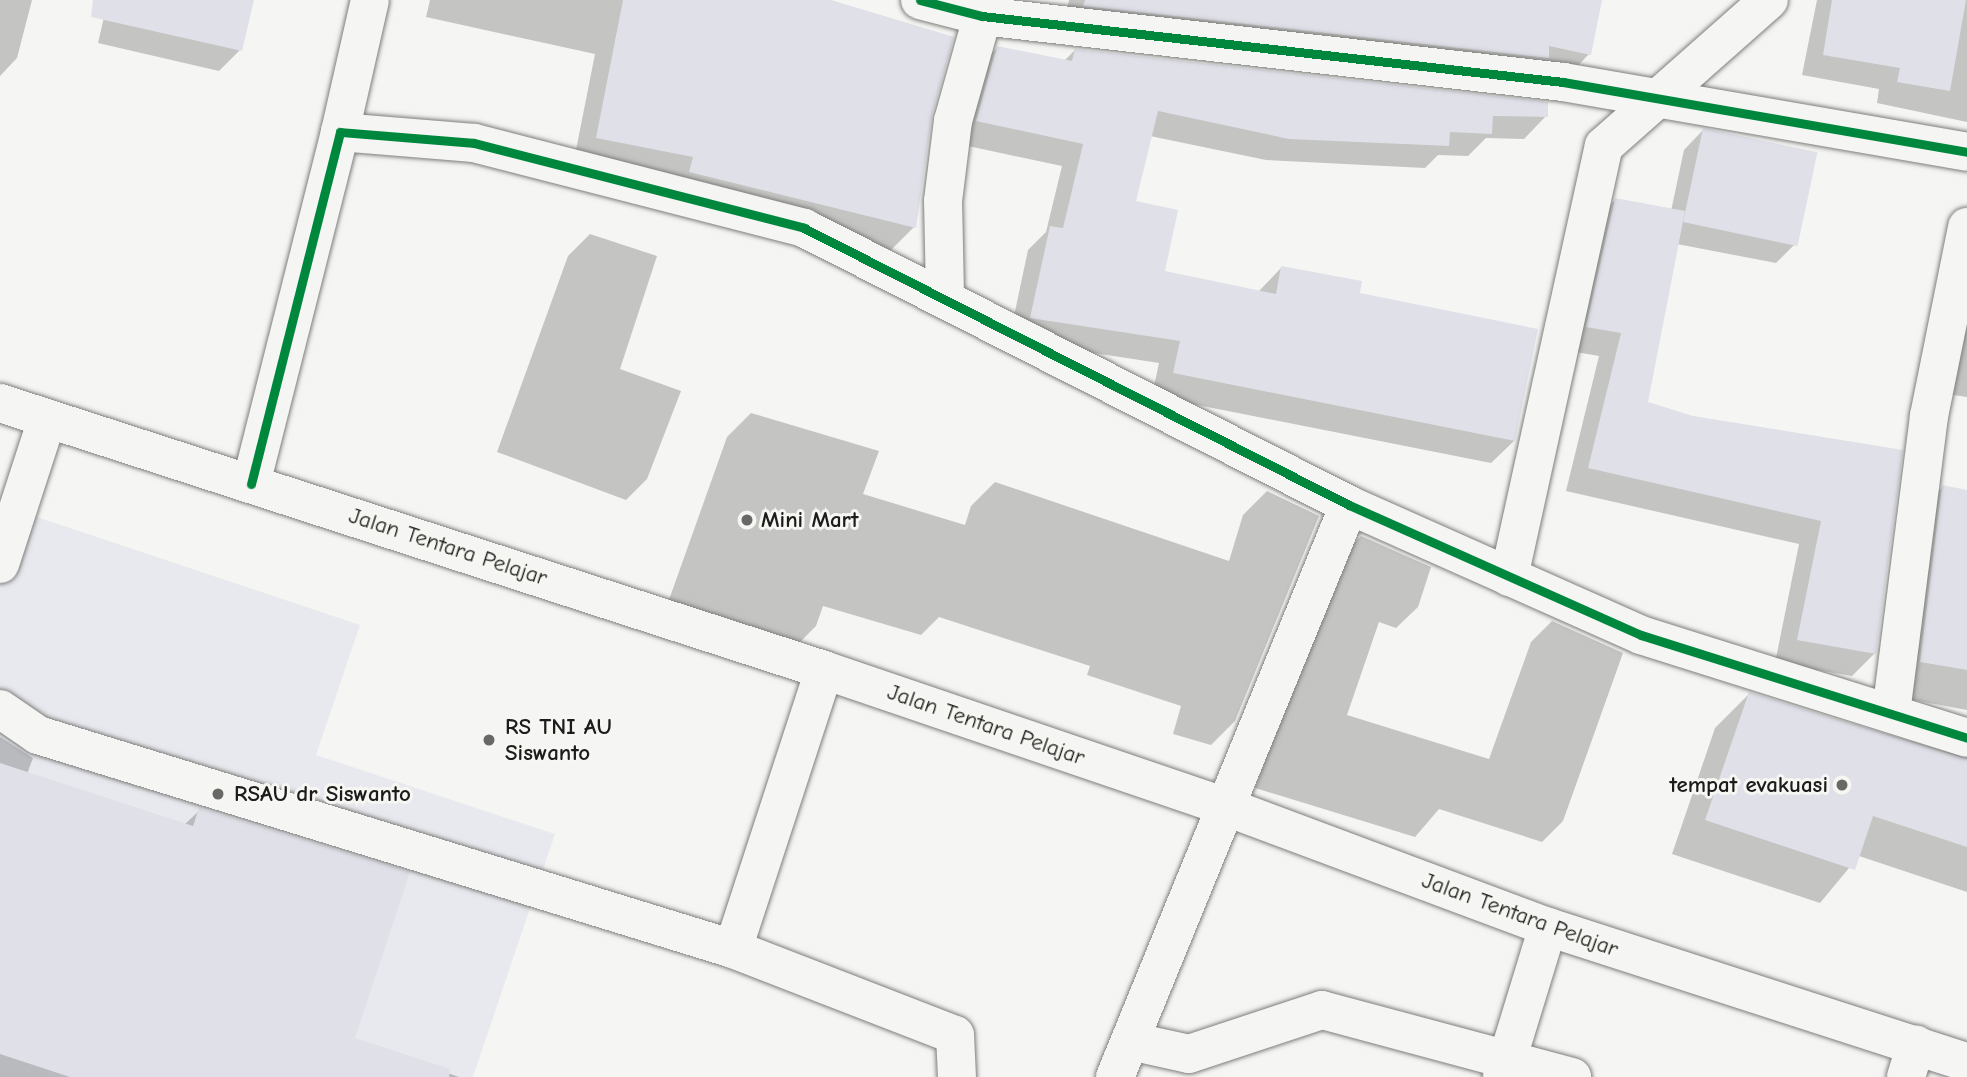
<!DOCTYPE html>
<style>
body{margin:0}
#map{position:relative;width:1967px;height:1077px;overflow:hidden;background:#f5f5f3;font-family:"Comic Neue",sans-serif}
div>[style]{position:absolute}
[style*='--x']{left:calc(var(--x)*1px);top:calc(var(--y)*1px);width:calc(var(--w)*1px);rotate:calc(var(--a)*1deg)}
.built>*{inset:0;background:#e8e9ee}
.shadow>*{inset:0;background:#0003}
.building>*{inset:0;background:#dfe0e8;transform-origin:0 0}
.roads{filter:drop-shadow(0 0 2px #7e7e7d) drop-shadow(0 0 2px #7e7e7d)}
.minor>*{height:38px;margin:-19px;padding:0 19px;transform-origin:19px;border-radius:19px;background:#f5f5f3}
.major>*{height:38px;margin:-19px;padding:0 19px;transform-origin:19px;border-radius:19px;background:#f5f5f3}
.cycleway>*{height:9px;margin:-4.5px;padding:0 4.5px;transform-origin:4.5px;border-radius:4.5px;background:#00873e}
.dots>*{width:19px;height:19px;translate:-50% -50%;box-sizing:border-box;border:4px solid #f6f6f2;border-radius:50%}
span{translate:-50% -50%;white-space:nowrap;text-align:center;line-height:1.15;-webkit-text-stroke:6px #f6f6f2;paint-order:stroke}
.poi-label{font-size:23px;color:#1c1c1c;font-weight:700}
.left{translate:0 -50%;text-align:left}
.right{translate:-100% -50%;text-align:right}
.street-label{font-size:23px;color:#1c1c1c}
</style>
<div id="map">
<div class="built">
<i style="clip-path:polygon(19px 511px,360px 625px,316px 755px,555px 834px,473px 1077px,0 1077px,0 569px)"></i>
</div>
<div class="shadow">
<i style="clip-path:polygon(0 0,32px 0,17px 58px,0 76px)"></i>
<i style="clip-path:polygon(108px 0,252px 0,240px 50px,219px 71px,98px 43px)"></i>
<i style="clip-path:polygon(430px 0,820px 0,930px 115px,914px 227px,891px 250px,667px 195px,574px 160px,595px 54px,426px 17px)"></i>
<i style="clip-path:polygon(1069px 0,1601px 0,1589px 54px,1569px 75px,1064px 26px)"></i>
<i style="clip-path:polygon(1967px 0,1967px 122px,1877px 103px,1879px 89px,1802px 75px,1817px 0)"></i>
<i style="clip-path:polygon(998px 47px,1064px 61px,1075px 50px,1546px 116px,1524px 139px,1486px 138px,1468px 156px,1438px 155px,1425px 168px,1266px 160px,1150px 136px,1134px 203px,1163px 273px,1259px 291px,1281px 268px,1358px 295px,1514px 441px,1491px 463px,1152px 396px,1159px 363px,1009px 340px,1028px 250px,1046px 232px,1062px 166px,954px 143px,975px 70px)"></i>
<i style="clip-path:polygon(1703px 130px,1796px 243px,1776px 263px,1677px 244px,1646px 403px,1692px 418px,1901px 452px,1875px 653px,1852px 676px,1775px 663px,1799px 544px,1566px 491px,1599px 356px,1564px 350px,1592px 223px,1616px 199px,1671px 211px,1684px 150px)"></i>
<i style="clip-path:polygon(590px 234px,657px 256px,620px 369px,681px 391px,647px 479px,626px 500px,497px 452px,568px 256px)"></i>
<i style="clip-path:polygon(1967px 304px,1967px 397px,1940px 393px)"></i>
<i style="clip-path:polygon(751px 413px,879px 451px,863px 494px,965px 525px,971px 506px,995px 482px,1229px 561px,1243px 515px,1267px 491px,1319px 516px,1235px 721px,1211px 745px,1173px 734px,1181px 706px,1087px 675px,1090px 666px,939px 617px,921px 635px,823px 606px,816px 626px,792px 650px,660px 625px,727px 437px)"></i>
<i style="clip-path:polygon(1943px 487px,1967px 492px,1967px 710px,1886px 695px,1909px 521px)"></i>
<i style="clip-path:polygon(1361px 536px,1431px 567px,1418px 607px,1396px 628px,1379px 622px,1347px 715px,1489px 759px,1531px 642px,1552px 621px,1623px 653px,1563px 821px,1542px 842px,1439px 809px,1415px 837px,1255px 788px,1340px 557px)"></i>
<i style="clip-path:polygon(1749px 694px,1965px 757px,1967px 744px,1967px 892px,1859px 856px,1820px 903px,1672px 854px,1715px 728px)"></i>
<i style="clip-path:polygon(0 737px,33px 758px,27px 774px,184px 825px,200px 810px,353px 1039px,459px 1077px,0 1077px)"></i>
</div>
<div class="building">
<i style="clip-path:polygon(93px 0,254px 0,242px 51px,91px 17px)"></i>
<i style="clip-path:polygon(623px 0,831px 0,954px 37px,932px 115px,916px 228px,689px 172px,693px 157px,596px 138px)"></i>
<i style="clip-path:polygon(1085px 0,1602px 0,1591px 55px,1549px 46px,1549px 58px,1083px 6px)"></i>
<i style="clip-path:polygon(1832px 0,1966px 0,1950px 91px,1897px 82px,1900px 68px,1823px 55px)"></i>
<i style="clip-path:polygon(997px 46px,1072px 61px,1075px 49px,1548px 102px,1548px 117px,1493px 116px,1492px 134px,1450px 132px,1449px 146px,1289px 139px,1158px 111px,1136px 201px,1178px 210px,1165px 271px,1276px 294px,1281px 266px,1362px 281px,1360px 293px,1538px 329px,1515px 441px,1173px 373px,1180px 341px,1030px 318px,1050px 226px,1063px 228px,1083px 144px,976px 121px)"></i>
<i style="left:1703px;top:128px;width:117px;height:96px;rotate:12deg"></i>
<i style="clip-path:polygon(1615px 198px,1685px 211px,1648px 402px,1693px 416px,1903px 450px,1876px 654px,1797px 640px,1821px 521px,1588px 468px,1621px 333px,1586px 327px)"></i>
<i style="clip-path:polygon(1942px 485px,1967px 490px,1967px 670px,1920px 662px)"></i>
<i style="clip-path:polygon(1749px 692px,1967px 759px,1967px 847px,1873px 816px,1855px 870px,1705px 820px)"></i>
<i style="clip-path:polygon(0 763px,193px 826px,199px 808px,410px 872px,355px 1038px,450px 1069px,449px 1077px,70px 1077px,0 1054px)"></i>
</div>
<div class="roads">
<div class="minor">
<i style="--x:920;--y:0;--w:64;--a:14.5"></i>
<i style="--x:982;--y:16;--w:585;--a:6.48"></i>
<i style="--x:1563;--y:82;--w:410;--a:9.8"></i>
<i style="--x:340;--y:132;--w:135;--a:-77.2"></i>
<i style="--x:945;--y:295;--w:94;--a:-91.2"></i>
<i style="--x:943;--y:201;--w:81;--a:-82.9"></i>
<i style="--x:953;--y:121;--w:126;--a:-74.3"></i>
<i style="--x:251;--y:484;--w:363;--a:-75.8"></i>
<i style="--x:340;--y:132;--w:134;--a:4.7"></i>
<i style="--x:474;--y:143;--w:341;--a:14.4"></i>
<i style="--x:804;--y:228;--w:611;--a:26.94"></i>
<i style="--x:1349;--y:505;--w:320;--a:24"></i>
<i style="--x:1641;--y:635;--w:342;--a:17.5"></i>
<i style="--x:0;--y:564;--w:152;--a:-72"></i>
<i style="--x:1509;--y:577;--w:441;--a:-77.6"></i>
<i style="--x:1604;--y:146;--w:220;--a:-41.5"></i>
<i style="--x:0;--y:709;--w:46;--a:34.4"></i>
<i style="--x:38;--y:735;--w:727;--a:17.11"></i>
<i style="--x:733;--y:949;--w:293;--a:-71.9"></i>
<i style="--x:1891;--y:713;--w:299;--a:-82.7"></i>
<i style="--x:1929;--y:416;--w:193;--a:-78.6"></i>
<i style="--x:733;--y:949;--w:238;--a:21.2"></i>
<i style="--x:955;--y:1035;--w:42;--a:87.3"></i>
<i style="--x:1130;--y:1041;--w:60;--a:12.4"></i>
<i style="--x:1189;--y:1054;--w:140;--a:-18.3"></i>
<i style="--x:1322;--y:1010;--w:259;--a:15"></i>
<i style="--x:1115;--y:1077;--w:618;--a:-67.75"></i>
<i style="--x:1502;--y:1077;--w:157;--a:-73"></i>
<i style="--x:1906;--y:1077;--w:34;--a:-73"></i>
</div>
<div class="major">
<i style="--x:0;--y:403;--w:866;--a:17.95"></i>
<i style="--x:824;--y:670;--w:422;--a:18.8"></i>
<i style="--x:1224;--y:806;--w:346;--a:20.5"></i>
<i style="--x:1548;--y:927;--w:440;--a:17.9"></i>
</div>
</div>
<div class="cycleway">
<i style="--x:920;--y:0;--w:64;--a:14.5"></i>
<i style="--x:982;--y:16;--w:585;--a:6.48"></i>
<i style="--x:1563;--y:82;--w:410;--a:9.8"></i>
<i style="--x:251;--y:484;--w:363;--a:-75.8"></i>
<i style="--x:340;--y:132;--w:134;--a:4.7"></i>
<i style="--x:474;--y:143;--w:341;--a:14.4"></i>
<i style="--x:804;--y:228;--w:611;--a:26.94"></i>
<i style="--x:1349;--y:505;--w:320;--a:24"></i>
<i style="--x:1641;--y:635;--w:342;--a:17.5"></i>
</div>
<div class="dots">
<i style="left:747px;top:520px;background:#686867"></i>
<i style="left:489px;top:740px;background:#686867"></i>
<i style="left:1842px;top:785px;background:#686867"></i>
<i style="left:218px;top:794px;background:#686867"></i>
</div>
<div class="poi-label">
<span class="left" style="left:761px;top:520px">Mini Mart</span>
<span class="left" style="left:505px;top:740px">RS TNI AU<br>Siswanto</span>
<span class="right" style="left:1828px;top:785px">tempat evakuasi</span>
<span class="left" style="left:234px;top:794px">RSAU dr Siswanto</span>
</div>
<div class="street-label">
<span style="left:448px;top:547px;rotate:18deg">Jalan Tentara Pelajar</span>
<span style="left:986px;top:725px;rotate:19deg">Jalan Tentara Pelajar</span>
<span style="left:1520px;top:915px;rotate:20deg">Jalan Tentara Pelajar</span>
</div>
</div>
